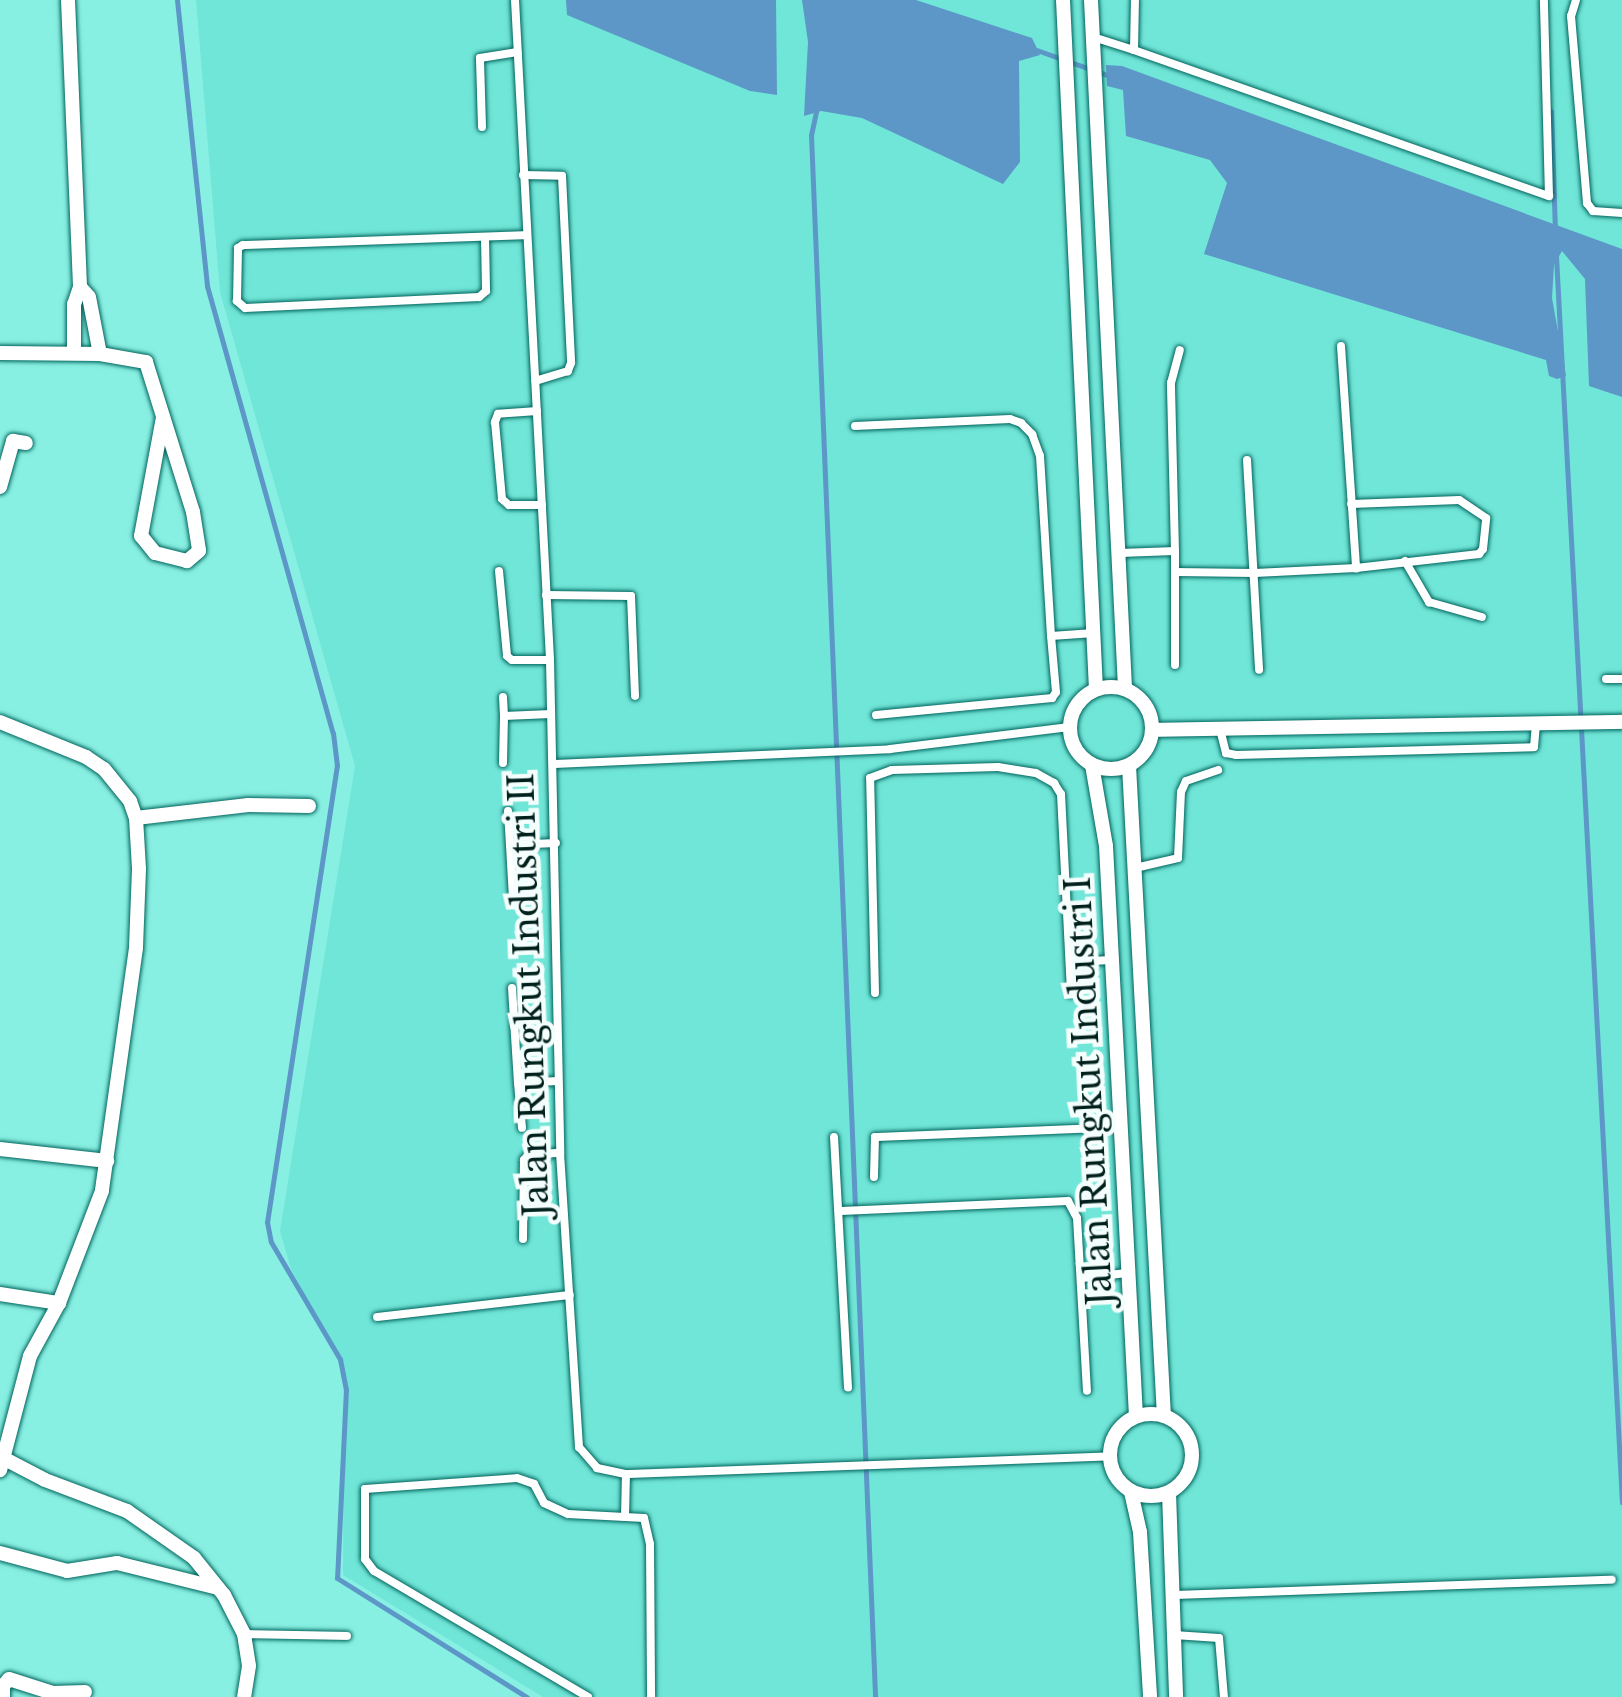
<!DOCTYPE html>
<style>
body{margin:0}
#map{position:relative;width:1622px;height:1697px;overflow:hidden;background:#88f0e3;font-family:"Libre Baskerville",serif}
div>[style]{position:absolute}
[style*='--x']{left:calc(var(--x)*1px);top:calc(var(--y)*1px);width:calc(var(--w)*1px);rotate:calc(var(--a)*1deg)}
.built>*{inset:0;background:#70e6d8}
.water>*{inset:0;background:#5c97c7}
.stream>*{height:5px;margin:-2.5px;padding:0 2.5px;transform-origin:2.5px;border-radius:2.5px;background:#5c97c7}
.roads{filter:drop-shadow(0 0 2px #01645c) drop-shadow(0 0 2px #01645c)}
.service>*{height:8px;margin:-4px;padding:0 4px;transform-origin:4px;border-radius:4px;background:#fff}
.minor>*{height:14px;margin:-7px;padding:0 7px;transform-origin:7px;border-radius:7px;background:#fff}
.minor>.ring{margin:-7px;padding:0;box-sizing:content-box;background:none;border:14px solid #fff;border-radius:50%}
span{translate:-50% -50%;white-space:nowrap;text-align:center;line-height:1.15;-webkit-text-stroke:9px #f4fefc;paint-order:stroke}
.street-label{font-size:35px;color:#00201c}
</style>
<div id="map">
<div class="built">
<i style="clip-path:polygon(196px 0,1622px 0,1622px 1697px,543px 1697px,343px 1575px,344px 1370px,291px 1269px,280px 1231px,355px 766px,220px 292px)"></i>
</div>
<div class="water">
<i style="clip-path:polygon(566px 0,776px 0,777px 95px,750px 91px,567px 15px)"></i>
<i style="clip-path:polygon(802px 0,916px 0,1032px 38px,1040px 55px,1019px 61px,1020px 162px,1003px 184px,862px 118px,821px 111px,804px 116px,808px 42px)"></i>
<i style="clip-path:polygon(1106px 65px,1122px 66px,1622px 249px,1622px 397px,1589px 386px,1585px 279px,1562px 251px,1554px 265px,1552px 298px,1566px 376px,1557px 379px,1549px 376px,1546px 360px,1204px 254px,1227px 183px,1210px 160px,1126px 136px,1123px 90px,1107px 86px)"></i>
</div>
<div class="stream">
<i style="--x:177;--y:0;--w:288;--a:84"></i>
<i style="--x:207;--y:286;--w:464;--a:74.3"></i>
<i style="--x:333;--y:733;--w:32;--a:83"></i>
<i style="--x:337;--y:765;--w:462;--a:98.7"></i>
<i style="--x:267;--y:1222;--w:20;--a:79"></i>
<i style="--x:271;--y:1242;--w:136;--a:59.5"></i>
<i style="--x:340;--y:1359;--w:31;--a:79"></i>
<i style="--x:346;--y:1389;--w:189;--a:92.7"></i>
<i style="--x:337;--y:1578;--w:224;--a:32.1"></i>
<i style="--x:1031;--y:48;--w:84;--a:19.5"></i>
<i style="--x:817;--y:107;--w:29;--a:102"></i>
<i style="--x:811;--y:135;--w:1563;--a:87.65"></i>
<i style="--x:1551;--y:111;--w:119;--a:88.1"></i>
<i style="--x:1556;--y:256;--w:1248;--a:86.97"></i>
</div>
<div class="roads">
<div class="service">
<i style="--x:515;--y:0;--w:661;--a:86.96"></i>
<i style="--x:550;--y:660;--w:493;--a:88.8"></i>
<i style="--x:560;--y:1153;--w:295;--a:86.3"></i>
<i style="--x:579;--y:1447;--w:28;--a:49"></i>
<i style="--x:597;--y:1468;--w:30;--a:12"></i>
<i style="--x:626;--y:1474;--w:483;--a:-2.1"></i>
<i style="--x:1576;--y:0;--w:17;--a:107"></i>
<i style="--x:1571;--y:16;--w:188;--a:85.1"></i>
<i style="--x:1587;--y:203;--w:10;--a:53"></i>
<i style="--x:1593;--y:211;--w:29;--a:4"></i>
<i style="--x:1090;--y:36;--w:46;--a:17.7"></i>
<i style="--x:1134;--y:50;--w:50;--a:-88.9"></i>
<i style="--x:1134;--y:50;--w:440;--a:19.4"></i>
<i style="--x:1549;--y:196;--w:196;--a:-91.5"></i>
<i style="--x:482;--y:127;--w:69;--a:-91.7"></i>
<i style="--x:480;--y:58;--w:38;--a:-9"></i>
<i style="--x:523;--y:175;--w:39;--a:1"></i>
<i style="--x:562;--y:176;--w:187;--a:87.2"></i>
<i style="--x:571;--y:363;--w:9;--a:111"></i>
<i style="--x:568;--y:371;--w:34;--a:163"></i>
<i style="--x:485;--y:237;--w:54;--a:88.9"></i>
<i style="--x:486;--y:291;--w:9;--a:139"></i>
<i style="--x:479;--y:297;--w:234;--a:177.3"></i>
<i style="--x:245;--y:308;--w:11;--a:-139"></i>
<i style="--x:237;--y:301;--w:53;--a:-88.9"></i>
<i style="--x:238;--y:248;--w:6;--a:-31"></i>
<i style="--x:243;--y:245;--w:283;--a:-2"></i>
<i style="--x:1341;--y:346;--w:223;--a:86.1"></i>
<i style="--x:537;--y:411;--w:39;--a:176"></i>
<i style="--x:498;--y:414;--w:9;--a:111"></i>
<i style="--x:495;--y:422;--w:77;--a:84.8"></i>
<i style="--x:502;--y:499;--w:9;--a:41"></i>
<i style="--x:509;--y:505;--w:33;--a:0"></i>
<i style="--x:855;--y:426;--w:155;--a:-2.6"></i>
<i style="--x:1010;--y:419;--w:12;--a:20"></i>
<i style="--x:1021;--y:423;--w:16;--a:45"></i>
<i style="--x:1032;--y:434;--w:23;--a:70"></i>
<i style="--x:1040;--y:456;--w:180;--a:86.5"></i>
<i style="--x:1051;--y:636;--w:43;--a:-4"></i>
<i style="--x:1247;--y:460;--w:210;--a:86.7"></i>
<i style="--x:1175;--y:551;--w:168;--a:-91.4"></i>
<i style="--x:1171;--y:383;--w:34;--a:-75"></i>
<i style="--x:1120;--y:553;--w:55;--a:-2.1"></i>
<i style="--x:1175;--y:551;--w:21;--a:90"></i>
<i style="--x:1175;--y:572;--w:80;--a:0.7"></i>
<i style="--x:1255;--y:573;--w:101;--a:-2.8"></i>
<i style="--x:1356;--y:568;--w:124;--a:-6.5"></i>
<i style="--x:1479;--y:554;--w:6;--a:-51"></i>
<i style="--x:1483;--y:549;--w:31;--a:-84"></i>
<i style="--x:1486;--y:518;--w:32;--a:-146"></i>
<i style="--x:1459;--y:500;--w:108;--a:177.9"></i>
<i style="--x:1405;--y:561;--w:48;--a:59.7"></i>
<i style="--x:1429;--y:602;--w:55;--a:15.8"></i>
<i style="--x:499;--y:571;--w:85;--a:84.6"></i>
<i style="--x:507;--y:656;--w:6;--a:39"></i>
<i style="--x:512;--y:660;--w:38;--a:0"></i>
<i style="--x:1175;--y:572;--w:93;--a:90"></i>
<i style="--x:546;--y:595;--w:85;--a:0.7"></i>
<i style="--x:631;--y:596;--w:100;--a:87.7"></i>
<i style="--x:1606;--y:679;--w:16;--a:0"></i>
<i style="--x:503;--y:697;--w:19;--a:87"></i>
<i style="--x:876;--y:715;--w:177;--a:-5.5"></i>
<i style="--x:1052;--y:698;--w:7;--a:-56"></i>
<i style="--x:1056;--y:692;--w:56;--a:-95.1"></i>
<i style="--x:1220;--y:729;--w:25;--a:76"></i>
<i style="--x:1226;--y:753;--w:10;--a:11"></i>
<i style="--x:1236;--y:755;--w:298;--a:-1.5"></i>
<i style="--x:1534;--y:747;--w:21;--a:-85"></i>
<i style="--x:503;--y:763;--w:47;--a:-88.8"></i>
<i style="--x:504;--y:716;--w:47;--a:-2.4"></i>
<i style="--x:553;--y:764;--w:337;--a:-2.5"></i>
<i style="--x:890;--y:749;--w:181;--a:-7"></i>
<i style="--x:508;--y:811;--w:87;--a:86.7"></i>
<i style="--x:510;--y:845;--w:46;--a:-2.5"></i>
<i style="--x:1135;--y:868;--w:44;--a:-13.1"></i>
<i style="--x:1178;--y:858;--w:66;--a:-87.4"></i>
<i style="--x:1181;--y:792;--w:12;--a:-66"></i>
<i style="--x:1186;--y:781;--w:34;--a:-19"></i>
<i style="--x:1070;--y:962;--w:42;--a:-2.7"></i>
<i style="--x:512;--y:988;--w:95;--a:86.4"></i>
<i style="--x:518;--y:1083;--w:40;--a:-2.9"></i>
<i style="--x:875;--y:993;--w:215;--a:-91.3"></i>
<i style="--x:870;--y:778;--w:23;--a:-20"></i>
<i style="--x:892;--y:770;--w:106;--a:-1.6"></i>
<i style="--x:998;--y:767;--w:38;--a:9"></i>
<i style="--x:1036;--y:773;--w:21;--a:29"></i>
<i style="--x:1054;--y:783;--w:13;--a:58"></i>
<i style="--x:1061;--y:794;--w:200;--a:87.1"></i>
<i style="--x:518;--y:1083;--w:45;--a:84.9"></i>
<i style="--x:834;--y:1137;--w:251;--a:86.8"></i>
<i style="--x:874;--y:1177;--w:40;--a:-88.6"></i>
<i style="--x:875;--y:1137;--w:246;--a:-2.3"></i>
<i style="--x:841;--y:1211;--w:227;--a:-2.5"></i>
<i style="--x:1068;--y:1201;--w:19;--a:62"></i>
<i style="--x:1077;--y:1218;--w:173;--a:86.7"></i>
<i style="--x:523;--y:1239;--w:79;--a:-89.3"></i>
<i style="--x:524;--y:1160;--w:6;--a:-51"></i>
<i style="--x:528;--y:1155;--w:32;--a:-4"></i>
<i style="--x:1082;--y:1278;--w:45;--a:-6.3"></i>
<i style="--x:377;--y:1317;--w:194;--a:-6.5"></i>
<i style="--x:625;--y:1517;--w:43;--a:-88.7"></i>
<i style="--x:1172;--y:1595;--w:440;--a:-2"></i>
<i style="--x:244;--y:1634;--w:103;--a:1.1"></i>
<i style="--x:1174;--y:1635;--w:45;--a:3.8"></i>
<i style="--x:1219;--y:1638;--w:59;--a:85.2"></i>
<i style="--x:588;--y:1697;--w:248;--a:-149.5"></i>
<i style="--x:374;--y:1571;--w:15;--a:-127"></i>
<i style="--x:365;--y:1559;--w:70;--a:-90"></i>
<i style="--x:365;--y:1489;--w:152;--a:-4.1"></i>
<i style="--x:517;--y:1478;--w:18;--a:19"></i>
<i style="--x:534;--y:1484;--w:21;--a:62"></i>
<i style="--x:544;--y:1503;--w:26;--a:25"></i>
<i style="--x:568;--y:1514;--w:76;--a:3"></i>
<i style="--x:644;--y:1518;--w:27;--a:77"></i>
<i style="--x:650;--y:1544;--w:153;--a:89.6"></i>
</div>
<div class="minor">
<i style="--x:68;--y:0;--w:287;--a:87.6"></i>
<i style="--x:80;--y:287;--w:18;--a:109"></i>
<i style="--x:74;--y:304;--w:49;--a:90"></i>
<i style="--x:1063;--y:0;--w:690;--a:87.26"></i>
<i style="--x:1091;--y:0;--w:690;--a:87.17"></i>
<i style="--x:80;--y:287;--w:13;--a:48"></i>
<i style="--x:89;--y:297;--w:58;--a:79.1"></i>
<i style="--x:0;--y:353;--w:100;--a:0.6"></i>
<i style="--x:100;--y:354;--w:47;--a:9.9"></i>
<i style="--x:146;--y:362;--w:157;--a:72.6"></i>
<i style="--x:193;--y:512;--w:39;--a:81"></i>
<i style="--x:199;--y:551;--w:16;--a:140"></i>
<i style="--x:187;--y:561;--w:33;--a:-166"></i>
<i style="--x:155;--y:553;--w:22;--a:-129"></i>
<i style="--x:141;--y:536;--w:121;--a:-79.5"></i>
<i style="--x:0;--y:487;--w:48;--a:-74.2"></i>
<i style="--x:13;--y:441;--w:13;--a:9"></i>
<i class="ring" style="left:1070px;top:687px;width:68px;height:68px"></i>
<i style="--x:0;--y:722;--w:93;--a:22.1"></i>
<i style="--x:86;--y:757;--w:22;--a:34"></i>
<i style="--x:104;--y:769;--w:41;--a:50.9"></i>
<i style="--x:130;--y:801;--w:18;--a:71"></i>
<i style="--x:136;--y:818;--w:51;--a:86.6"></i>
<i style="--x:139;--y:869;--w:79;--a:92.2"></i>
<i style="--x:136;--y:948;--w:245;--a:98"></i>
<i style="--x:102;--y:1191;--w:120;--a:111"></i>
<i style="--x:59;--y:1303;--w:60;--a:118.7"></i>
<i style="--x:30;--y:1356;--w:118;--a:104.7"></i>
<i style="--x:1153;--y:730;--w:469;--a:-1"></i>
<i style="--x:1092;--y:765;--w:82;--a:80.2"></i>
<i style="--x:1106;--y:846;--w:571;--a:86.99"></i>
<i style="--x:1129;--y:766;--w:651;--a:86.92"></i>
<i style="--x:136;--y:818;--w:113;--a:-6.6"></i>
<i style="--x:248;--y:805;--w:61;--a:0.9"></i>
<i style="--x:0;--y:1149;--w:108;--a:6.4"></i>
<i style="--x:0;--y:1294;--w:60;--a:8.7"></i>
<i class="ring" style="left:1110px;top:1414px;width:68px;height:68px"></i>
<i style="--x:3;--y:1458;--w:47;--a:27.6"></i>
<i style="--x:45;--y:1480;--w:88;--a:20.7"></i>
<i style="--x:127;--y:1511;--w:82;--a:35"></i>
<i style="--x:194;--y:1558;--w:48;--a:51"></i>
<i style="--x:224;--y:1595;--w:44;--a:62.9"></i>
<i style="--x:244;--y:1634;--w:32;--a:81"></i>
<i style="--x:249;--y:1666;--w:31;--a:99"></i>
<i style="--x:1131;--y:1492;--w:41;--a:77.3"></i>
<i style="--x:1140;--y:1532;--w:165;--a:86.5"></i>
<i style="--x:1169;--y:1493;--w:204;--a:88"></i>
<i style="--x:0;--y:1553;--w:69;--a:15"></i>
<i style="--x:67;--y:1571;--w:51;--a:-9.1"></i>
<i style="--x:117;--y:1563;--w:104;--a:13.9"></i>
<i style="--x:3;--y:1697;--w:11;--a:-90"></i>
<i style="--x:3;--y:1686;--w:9;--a:-49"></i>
<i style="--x:9;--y:1679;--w:46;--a:17.7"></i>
<i style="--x:53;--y:1693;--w:32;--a:-2"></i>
</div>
</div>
<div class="street-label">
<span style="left:529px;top:995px;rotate:-92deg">Jalan Rungkut Industri II</span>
<span style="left:1089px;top:1091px;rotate:-93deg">Jalan Rungkut Industri I</span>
</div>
</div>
